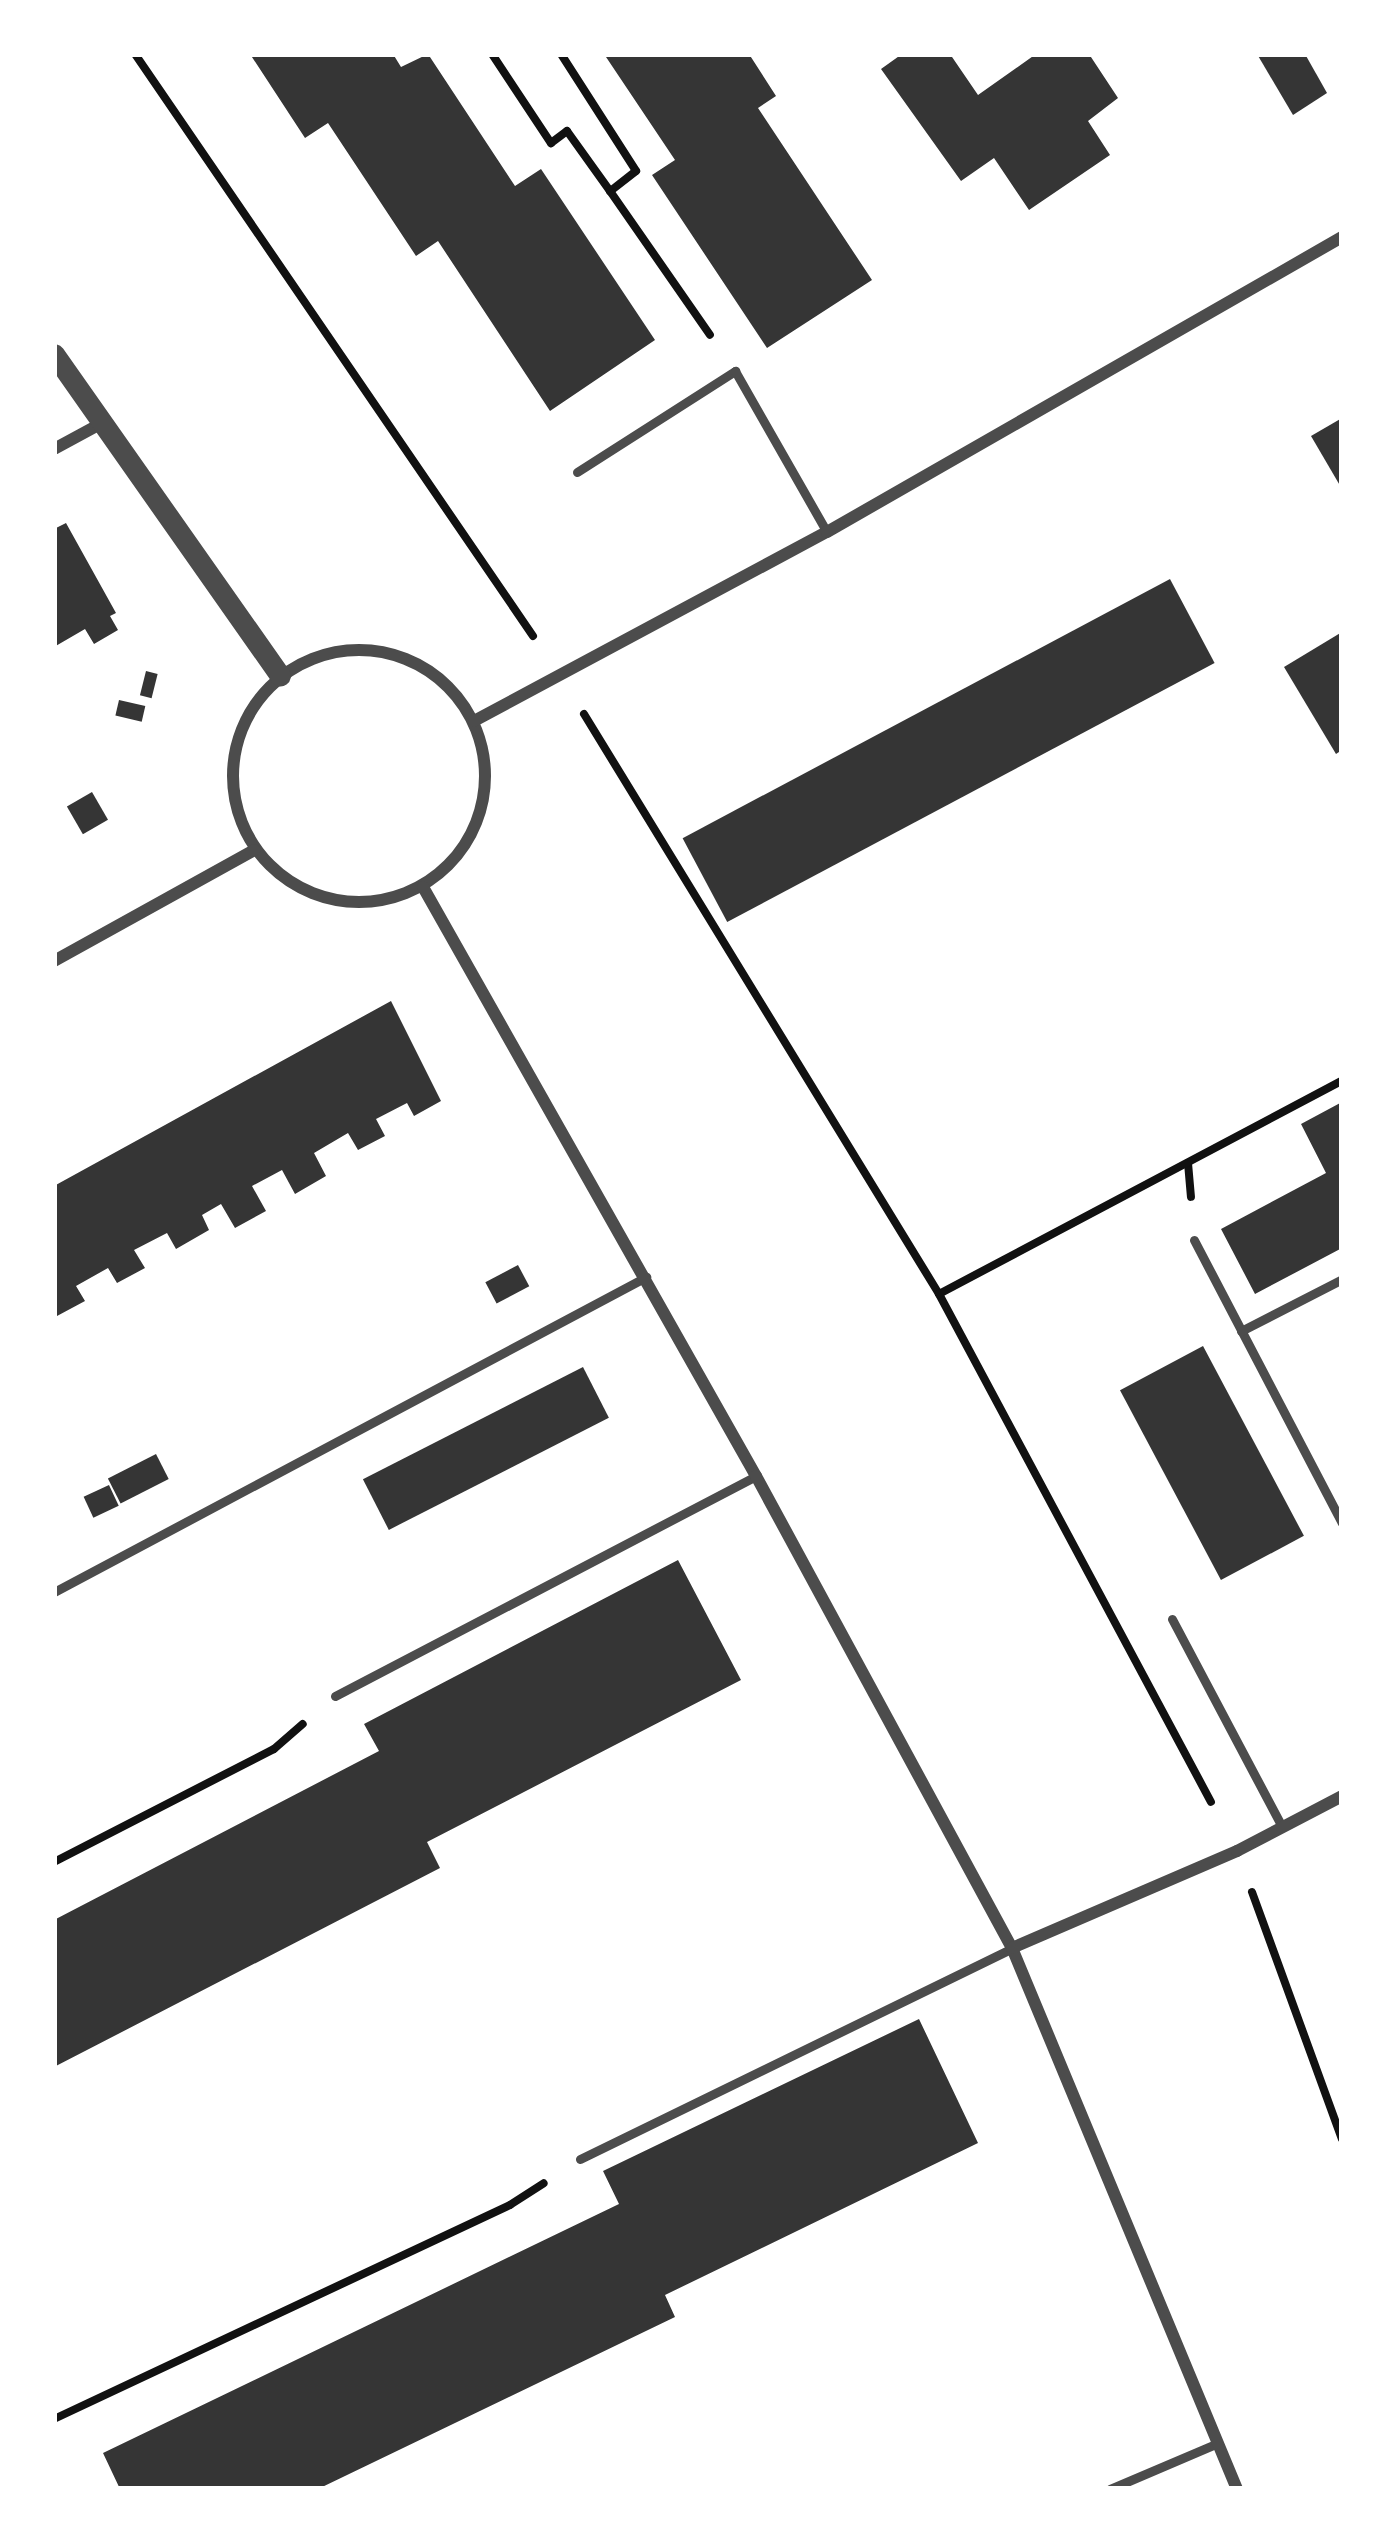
<!DOCTYPE html>
<style>
body{margin:0}
#map{position:relative;width:1396px;height:2543px;overflow:hidden;background:#fff;font-family:"Varela Round",sans-serif}
div>[style]{position:absolute}
[style*='--x']{left:calc(var(--x)*1px);top:calc(var(--y)*1px);width:calc(var(--w)*1px);rotate:calc(var(--a)*1deg)}
.building>*{inset:0;background:#353535;transform-origin:0 0}
.path>*{height:8px;margin:-4px;padding:0 4px;transform-origin:4px;border-radius:4px;background:#111}
.service>*{height:9px;margin:-4.5px;padding:0 4.5px;transform-origin:4.5px;border-radius:4.5px;background:#4c4c4c}
.minor>*{height:12px;margin:-6px;padding:0 6px;transform-origin:6px;border-radius:6px;background:#4c4c4c}
.minor>.ring{margin:-6px;padding:0;box-sizing:content-box;background:none;border:12px solid #4c4c4c;border-radius:50%}
.tertiary>*{height:21px;margin:-10.5px;padding:0 10.5px;transform-origin:10.5px;border-radius:10.5px;background:#4c4c4c}
span{translate:-50% -50%;white-space:nowrap;text-align:center;line-height:1.15;-webkit-text-stroke:10px #fff;paint-order:stroke}
.frame{position:absolute;inset:0;border:57px solid #fff;pointer-events:none}
</style>
<div id="map">
<div class="building">
<i style="clip-path:polygon(250px 54px,393px 54px,401px 67px,428px 54px,515px 186px,541px 169px,655px 340px,550px 411px,438px 241px,416px 256px,328px 123px,305px 138px)"></i>
<i style="clip-path:polygon(604px 54px,749px 54px,776px 96px,758px 108px,872px 280px,767px 348px,652px 175px,675px 160px)"></i>
<i style="clip-path:polygon(902px 54px,950px 54px,978px 95px,1036px 54px,1089px 54px,1118px 98px,1088px 121px,1110px 155px,1029px 210px,994px 158px,961px 181px,881px 69px)"></i>
<i style="clip-path:polygon(1257px 54px,1305px 54px,1327px 93px,1293px 115px)"></i>
<i style="clip-path:polygon(1342px 418px,1342px 489px,1311px 436px)"></i>
<i style="clip-path:polygon(66px 523px,116px 613px,110px 616px,118px 630px,94px 644px,85px 629px,54px 647px,54px 529px)"></i>
<i style="left:1170px;top:579px;width:95px;height:552px;rotate:62deg"></i>
<i style="clip-path:polygon(1342px 632px,1342px 750px,1336px 754px,1284px 667px)"></i>
<i style="left:146px;top:671px;width:12px;height:25px;rotate:14deg"></i>
<i style="left:119px;top:700px;width:27px;height:16px;rotate:13deg"></i>
<i style="left:92px;top:792px;width:32px;height:29px;rotate:60deg"></i>
<i style="clip-path:polygon(391px 1001px,441px 1101px,414px 1116px,407px 1103px,376px 1119px,385px 1136px,358px 1150px,348px 1133px,314px 1153px,326px 1176px,295px 1194px,282px 1170px,252px 1186px,266px 1211px,235px 1228px,221px 1204px,202px 1215px,209px 1230px,176px 1249px,167px 1233px,134px 1250px,145px 1268px,117px 1283px,108px 1268px,76px 1286px,85px 1301px,57px 1316px,54px 1186px)"></i>
<i style="clip-path:polygon(1342px 1102px,1342px 1248px,1255px 1294px,1221px 1229px,1326px 1173px,1301px 1124px)"></i>
<i style="left:518px;top:1265px;width:24px;height:37px;rotate:62deg"></i>
<i style="left:1203px;top:1346px;width:215px;height:94px;rotate:62deg"></i>
<i style="left:583px;top:1367px;width:57px;height:247px;rotate:63deg"></i>
<i style="left:156px;top:1454px;width:28px;height:54px;rotate:63deg"></i>
<i style="left:109px;top:1485px;width:23px;height:28px;rotate:65deg"></i>
<i style="clip-path:polygon(678px 1560px,741px 1680px,427px 1842px,440px 1868px,54px 2067px,54px 1920px,379px 1751px,364px 1724px)"></i>
<i style="clip-path:polygon(919px 2019px,978px 2143px,665px 2295px,675px 2317px,318px 2489px,120px 2489px,103px 2453px,619px 2204px,603px 2171px)"></i>
</div>
<div class="path">
<i style="--x:135;--y:54;--w:705;--a:55.63"></i>
<i style="--x:492;--y:54;--w:107;--a:56.5"></i>
<i style="--x:551;--y:143;--w:20;--a:-37"></i>
<i style="--x:567;--y:131;--w:74;--a:54.4"></i>
<i style="--x:561;--y:54;--w:139;--a:57.3"></i>
<i style="--x:636;--y:171;--w:33;--a:142"></i>
<i style="--x:610;--y:191;--w:175;--a:55.2"></i>
<i style="--x:584;--y:714;--w:680;--a:58.53"></i>
<i style="--x:939;--y:1294;--w:576;--a:61.83"></i>
<i style="--x:1188;--y:1163;--w:34;--a:85"></i>
<i style="--x:939;--y:1294;--w:456;--a:-27.9"></i>
<i style="--x:54;--y:1862;--w:247;--a:-27.2"></i>
<i style="--x:274;--y:1749;--w:38;--a:-41"></i>
<i style="--x:1252;--y:1892;--w:263;--a:70"></i>
<i style="--x:54;--y:2419;--w:504;--a:-25.14"></i>
<i style="--x:510;--y:2205;--w:40;--a:-32.9"></i>
</div>
<div class="service">
<i style="--x:577;--y:472;--w:188;--a:-32.6"></i>
<i style="--x:735;--y:371;--w:185;--a:60.3"></i>
<i style="--x:1194;--y:1240;--w:319;--a:62.4"></i>
<i style="--x:1241;--y:1331;--w:114;--a:-27.2"></i>
<i style="--x:54;--y:1592;--w:671;--a:-28.02"></i>
<i style="--x:1172;--y:1619;--w:235;--a:62.1"></i>
<i style="--x:335;--y:1696;--w:475;--a:-27.6"></i>
<i style="--x:580;--y:2159;--w:481;--a:-26"></i>
<i style="--x:1110;--y:2489;--w:117;--a:-23.1"></i>
</div>
<div class="minor">
<i style="--x:54;--y:449;--w:52;--a:-28.5"></i>
<i class="ring" style="left:233px;top:650px;width:240px;height:240px"></i>
<i style="--x:474;--y:721;--w:400;--a:-28.2"></i>
<i style="--x:827;--y:532;--w:594;--a:-29.8"></i>
<i style="--x:423;--y:887;--w:677;--a:60.52"></i>
<i style="--x:756;--y:1476;--w:537;--a:61.53"></i>
<i style="--x:1012;--y:1948;--w:586;--a:67.42"></i>
<i style="--x:54;--y:961;--w:229;--a:-29"></i>
<i style="--x:1012;--y:1948;--w:245;--a:-23.3"></i>
<i style="--x:1237;--y:1851;--w:119;--a:-27.6"></i>
</div>
<div class="tertiary">
<i style="--x:54;--y:354;--w:393;--a:54.9"></i>
</div>
<div class="frame"></div>
</div>
